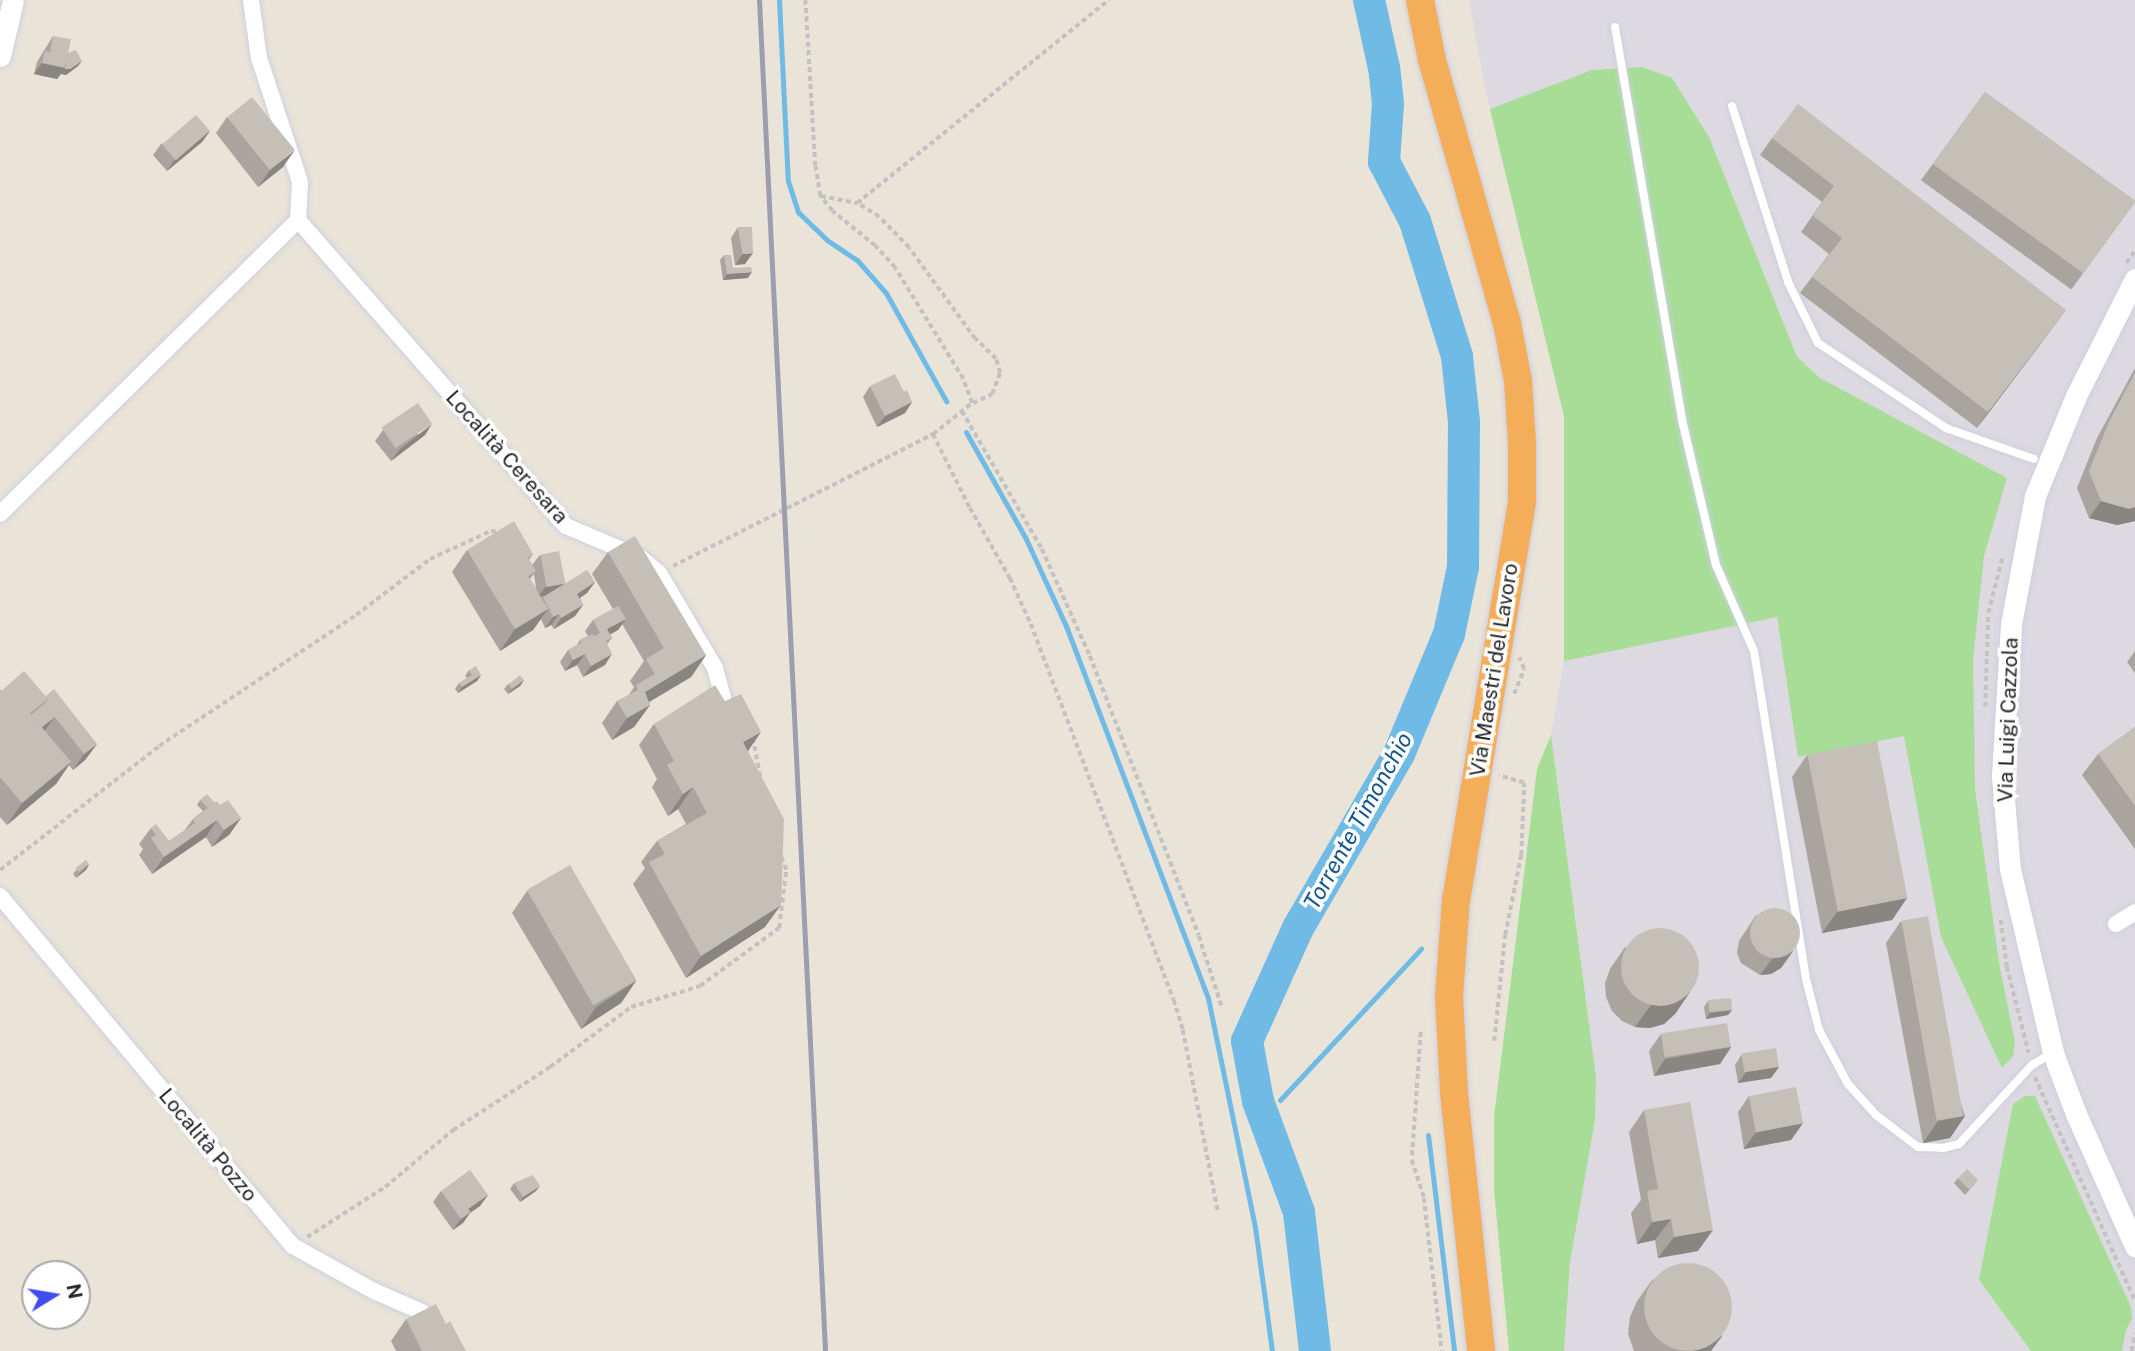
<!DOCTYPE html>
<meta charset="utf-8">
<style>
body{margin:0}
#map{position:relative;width:2135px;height:1351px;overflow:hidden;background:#e9e3d8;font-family:"Public Sans",sans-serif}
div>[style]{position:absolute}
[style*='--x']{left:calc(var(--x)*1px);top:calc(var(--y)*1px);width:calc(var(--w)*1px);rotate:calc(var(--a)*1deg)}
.industrial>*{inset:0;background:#dcd9e1}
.green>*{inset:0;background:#a7dd97}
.stream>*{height:5px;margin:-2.5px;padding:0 2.5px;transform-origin:2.5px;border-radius:2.5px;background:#70bae6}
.river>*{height:32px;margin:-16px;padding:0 16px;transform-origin:16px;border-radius:16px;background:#70bae6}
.path>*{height:3.5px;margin-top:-1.75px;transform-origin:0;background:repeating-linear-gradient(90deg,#c2c2c2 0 5px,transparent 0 8.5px)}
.roads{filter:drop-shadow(0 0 2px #cecfdf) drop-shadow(0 0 2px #cecfdf)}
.lane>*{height:8px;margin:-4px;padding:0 4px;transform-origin:4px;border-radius:4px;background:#fff}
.street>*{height:16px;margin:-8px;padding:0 8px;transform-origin:8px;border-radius:8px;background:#fff}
.secondary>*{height:21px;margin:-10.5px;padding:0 10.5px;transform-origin:10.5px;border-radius:10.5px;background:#fff}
.highway>*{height:28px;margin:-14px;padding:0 14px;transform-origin:14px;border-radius:14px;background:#f4ad58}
.rail>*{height:5px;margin:-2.5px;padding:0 2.5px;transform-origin:2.5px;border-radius:2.5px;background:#9c9db0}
.wall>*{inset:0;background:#a9a59e;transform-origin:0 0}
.shaded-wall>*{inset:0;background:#898681}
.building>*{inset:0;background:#c4c0b8;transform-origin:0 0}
.round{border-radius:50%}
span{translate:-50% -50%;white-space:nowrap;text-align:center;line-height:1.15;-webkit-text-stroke:7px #fff;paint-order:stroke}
.street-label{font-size:21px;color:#262626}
.water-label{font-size:23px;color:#14568d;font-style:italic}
.north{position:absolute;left:21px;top:1260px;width:70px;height:70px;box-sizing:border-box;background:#fff;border:2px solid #a8a8a8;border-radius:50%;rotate:79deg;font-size:19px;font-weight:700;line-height:28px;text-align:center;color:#262626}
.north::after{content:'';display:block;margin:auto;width:24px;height:32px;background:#404dee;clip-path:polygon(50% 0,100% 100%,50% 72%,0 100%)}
</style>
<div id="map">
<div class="industrial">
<i style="clip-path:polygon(1469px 0,2135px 0,2135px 1351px,1564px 1351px,1570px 1262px,1596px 1077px,1551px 735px,1564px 660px,1564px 416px,1485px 88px)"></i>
</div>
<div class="green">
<i style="clip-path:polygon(1642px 67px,1672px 78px,1709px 137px,1797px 357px,1820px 378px,2007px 478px,1984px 556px,1973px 660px,1975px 789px,1999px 963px,2015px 1042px,2013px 1056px,2002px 1068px,1941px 937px,1904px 736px,1798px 757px,1777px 617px,1564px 661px,1564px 416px,1490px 109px,1592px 70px)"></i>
<i style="clip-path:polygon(1551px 735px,1596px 1077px,1595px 1120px,1570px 1262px,1564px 1351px,1509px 1351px,1494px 1189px,1494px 1117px,1537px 769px)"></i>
<i style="clip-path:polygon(2025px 1096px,2035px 1096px,2131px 1307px,2132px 1319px,2126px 1330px,2122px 1351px,2031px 1351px,1979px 1280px,2013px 1104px)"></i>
</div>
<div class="stream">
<i style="--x:779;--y:0;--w:181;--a:87.2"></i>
<i style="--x:788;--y:181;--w:33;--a:72"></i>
<i style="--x:798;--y:212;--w:40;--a:44"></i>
<i style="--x:827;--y:240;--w:37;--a:34"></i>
<i style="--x:858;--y:261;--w:43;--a:48.8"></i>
<i style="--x:886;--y:293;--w:124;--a:60.9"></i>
<i style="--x:966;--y:432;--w:123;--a:60.7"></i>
<i style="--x:1026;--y:539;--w:96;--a:65.3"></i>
<i style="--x:1066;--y:626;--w:398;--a:69.1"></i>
<i style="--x:1208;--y:998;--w:234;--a:78.4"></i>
<i style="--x:1255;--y:1227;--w:125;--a:82.2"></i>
<i style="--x:1280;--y:1100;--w:207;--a:-47"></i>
<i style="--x:1428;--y:1135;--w:218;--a:83.1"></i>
</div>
<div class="river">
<i style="--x:1315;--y:1351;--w:140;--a:-96.6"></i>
<i style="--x:1299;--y:1212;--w:118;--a:-110.3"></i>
<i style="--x:1258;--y:1101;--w:61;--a:-100.4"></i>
<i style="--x:1247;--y:1041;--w:124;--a:-65.7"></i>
<i style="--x:1298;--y:928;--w:201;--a:-59.9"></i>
<i style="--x:1399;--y:754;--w:130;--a:-67.4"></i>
<i style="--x:1449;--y:634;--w:68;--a:-78.2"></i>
<i style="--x:1463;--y:567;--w:145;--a:-89.6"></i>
<i style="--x:1464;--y:422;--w:66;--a:-96.1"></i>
<i style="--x:1457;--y:356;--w:141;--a:-107.3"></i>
<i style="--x:1415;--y:221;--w:67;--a:-117.7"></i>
<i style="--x:1384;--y:162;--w:58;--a:-86.1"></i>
<i style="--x:1388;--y:104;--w:36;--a:-96"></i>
<i style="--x:1384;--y:68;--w:70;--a:-102.4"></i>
</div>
<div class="path">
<i style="--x:821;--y:196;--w:37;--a:11"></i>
<i style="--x:2126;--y:263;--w:15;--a:-53"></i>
<i style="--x:973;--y:403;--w:21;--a:-25"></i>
<i style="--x:992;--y:394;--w:22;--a:-69"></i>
<i style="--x:1000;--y:373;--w:15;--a:-106"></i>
<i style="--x:996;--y:359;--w:29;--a:-136"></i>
<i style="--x:975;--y:339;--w:112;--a:-126"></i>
<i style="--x:909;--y:248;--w:43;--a:-134.1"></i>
<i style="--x:879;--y:217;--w:26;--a:-148"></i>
<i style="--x:857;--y:203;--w:324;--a:-38.9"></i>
<i style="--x:962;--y:411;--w:160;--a:59.9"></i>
<i style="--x:1042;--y:549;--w:117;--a:65.8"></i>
<i style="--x:1090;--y:656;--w:300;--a:68.7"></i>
<i style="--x:1199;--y:936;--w:75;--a:72.1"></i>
<i style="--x:933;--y:434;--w:83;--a:63.4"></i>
<i style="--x:970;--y:508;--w:81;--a:60.3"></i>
<i style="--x:1010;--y:578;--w:51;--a:65.5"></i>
<i style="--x:1031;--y:624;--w:402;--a:69.2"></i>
<i style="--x:1174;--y:1000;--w:31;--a:73"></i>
<i style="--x:1183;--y:1030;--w:184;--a:79.1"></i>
<i style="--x:673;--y:566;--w:292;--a:-26.9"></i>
<i style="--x:933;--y:434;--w:50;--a:-38.5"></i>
<i style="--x:972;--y:403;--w:26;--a:-111"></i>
<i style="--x:963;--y:379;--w:130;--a:-121.5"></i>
<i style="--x:895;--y:268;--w:30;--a:-132"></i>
<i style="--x:875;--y:246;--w:55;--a:-140.9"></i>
<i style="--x:832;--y:211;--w:19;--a:-129"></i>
<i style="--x:820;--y:196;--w:30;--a:-99"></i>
<i style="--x:815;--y:166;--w:166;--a:-93.4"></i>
<i style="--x:1514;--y:694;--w:27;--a:-68"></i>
<i style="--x:1524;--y:669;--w:12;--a:-114"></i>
<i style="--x:1985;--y:707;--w:94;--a:-88.2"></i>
<i style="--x:1988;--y:613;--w:56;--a:-75.5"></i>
<i style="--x:753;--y:738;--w:42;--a:79"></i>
<i style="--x:0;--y:870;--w:202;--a:-37.9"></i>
<i style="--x:159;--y:746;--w:237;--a:-33.6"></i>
<i style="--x:356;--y:615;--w:93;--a:-37.1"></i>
<i style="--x:430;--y:559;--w:67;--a:-24.7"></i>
<i style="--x:491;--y:531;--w:9;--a:6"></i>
<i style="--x:2001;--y:920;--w:47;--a:82.7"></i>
<i style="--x:2007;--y:967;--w:89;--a:75.7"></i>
<i style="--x:1421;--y:1032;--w:128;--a:94"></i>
<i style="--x:1412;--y:1160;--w:40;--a:72"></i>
<i style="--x:1424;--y:1198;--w:154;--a:83.3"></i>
<i style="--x:1494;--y:1041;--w:107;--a:-84.1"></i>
<i style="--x:1505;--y:935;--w:82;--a:-78.7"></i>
<i style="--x:1521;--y:855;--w:72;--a:-87.6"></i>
<i style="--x:1524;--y:783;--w:26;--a:-164"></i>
<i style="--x:2035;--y:1077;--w:245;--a:65.9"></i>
<i style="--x:307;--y:1237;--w:93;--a:-32.7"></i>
<i style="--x:385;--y:1187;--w:89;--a:-40"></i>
<i style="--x:453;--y:1130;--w:116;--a:-33"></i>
<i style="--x:550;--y:1067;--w:101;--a:-36.5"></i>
<i style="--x:631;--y:1007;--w:72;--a:-16.9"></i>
<i style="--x:700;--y:986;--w:98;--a:-36.3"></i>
<i style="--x:779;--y:928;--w:58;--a:-83.1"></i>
<i style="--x:786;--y:870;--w:14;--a:-111"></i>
<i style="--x:2131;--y:1351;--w:18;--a:-77"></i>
</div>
<div class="roads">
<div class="lane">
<i style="--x:1615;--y:27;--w:399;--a:80.3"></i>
<i style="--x:1682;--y:420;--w:149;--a:76.8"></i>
<i style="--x:1716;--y:565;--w:94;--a:66.2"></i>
<i style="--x:1754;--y:651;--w:332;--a:81"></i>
<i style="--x:1806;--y:979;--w:53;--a:75.7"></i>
<i style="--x:1819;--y:1030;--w:61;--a:61.8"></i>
<i style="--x:1848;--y:1084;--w:42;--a:47.9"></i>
<i style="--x:1876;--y:1115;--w:53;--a:37.3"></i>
<i style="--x:1918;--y:1147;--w:25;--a:2"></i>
<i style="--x:1943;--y:1148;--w:16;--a:-14"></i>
<i style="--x:1959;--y:1144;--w:108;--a:-47.3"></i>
<i style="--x:2032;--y:1065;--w:21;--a:-31"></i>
<i style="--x:1732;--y:106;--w:185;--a:72.3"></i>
<i style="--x:1788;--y:282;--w:68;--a:63.8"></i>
<i style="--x:1818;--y:343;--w:154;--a:33.6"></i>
<i style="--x:1946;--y:428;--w:93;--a:19.4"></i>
</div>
<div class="street">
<i style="--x:298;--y:220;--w:407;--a:48.8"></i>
<i style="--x:566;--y:526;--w:82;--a:23.1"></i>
<i style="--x:641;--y:558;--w:23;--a:40"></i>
<i style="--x:659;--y:573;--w:110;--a:59.5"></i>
<i style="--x:715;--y:668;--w:35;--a:75"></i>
<i style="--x:724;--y:702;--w:13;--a:58"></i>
<i style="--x:0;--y:514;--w:419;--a:-44.6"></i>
<i style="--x:298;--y:220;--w:38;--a:-87"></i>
<i style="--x:300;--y:182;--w:131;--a:-108.3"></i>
<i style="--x:259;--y:58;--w:59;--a:-97.9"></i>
<i style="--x:0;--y:896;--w:456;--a:50.1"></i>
<i style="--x:293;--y:1246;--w:93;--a:29.1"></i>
<i style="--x:374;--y:1291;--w:52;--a:23.6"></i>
<i style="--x:422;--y:1312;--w:47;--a:56.3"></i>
<i style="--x:2116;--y:924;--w:22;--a:-32"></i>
</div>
<div class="secondary">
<i style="--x:0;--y:56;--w:57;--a:-76.9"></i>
<i style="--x:2135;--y:279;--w:131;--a:116.8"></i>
<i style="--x:2076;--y:396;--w:108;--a:112.3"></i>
<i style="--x:2035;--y:496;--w:130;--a:100.6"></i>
<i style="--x:2011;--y:624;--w:152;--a:93.4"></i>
<i style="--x:2002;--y:776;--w:93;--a:85.1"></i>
<i style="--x:2010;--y:869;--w:189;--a:76.8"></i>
<i style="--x:2053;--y:1053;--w:65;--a:69.3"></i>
<i style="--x:2076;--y:1114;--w:145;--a:65.9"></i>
</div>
<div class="highway">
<i style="--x:1420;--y:0;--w:61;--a:78.7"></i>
<i style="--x:1432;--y:60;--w:273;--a:74.1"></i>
<i style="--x:1507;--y:323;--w:59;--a:79.3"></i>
<i style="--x:1518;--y:381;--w:62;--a:86.3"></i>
<i style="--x:1522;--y:443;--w:59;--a:90"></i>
<i style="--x:1522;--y:502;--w:402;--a:99.4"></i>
<i style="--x:1456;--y:899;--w:97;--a:94.1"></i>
<i style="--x:1449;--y:996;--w:97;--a:87"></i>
<i style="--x:1454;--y:1093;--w:259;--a:84"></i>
</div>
</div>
<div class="rail">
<i style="--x:759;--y:0;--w:1353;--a:87.2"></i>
</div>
<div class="wall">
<i style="clip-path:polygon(53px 36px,78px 66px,66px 75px,61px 74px,57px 79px,34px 74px,37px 62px)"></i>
<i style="left:1985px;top:92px;width:186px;height:109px;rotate:36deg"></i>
<i style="clip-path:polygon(227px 117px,283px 167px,258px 187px,216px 133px)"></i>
<i style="clip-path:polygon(210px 131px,202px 142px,167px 171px,153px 155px,161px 144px)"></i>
<i style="clip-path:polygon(1772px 138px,2066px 310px,1977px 428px,1800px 293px,1829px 254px,1801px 232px,1822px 202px,1760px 155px)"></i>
<i style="clip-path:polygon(738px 227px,745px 264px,735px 265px,731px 238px)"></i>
<i style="clip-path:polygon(724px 255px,733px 268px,748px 278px,723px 280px,720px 260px)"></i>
<i style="clip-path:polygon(2135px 368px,2135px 521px,2117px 525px,2089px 518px,2077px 488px,2097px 438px)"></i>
<i style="clip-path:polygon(870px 386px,904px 392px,912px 402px,905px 413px,877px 427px,863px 397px)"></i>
<i style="clip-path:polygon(383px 430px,425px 435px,391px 461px,375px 441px)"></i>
<i style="clip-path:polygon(evenodd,467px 550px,533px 554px,529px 560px,532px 565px,540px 555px,565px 583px,563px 585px,595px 582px,587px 593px,580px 598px,583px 605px,575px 616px,554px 629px,551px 625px,545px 628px,541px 619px,533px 630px,500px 651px,452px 572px,467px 550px,534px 574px,536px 589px,530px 579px,534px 574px)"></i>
<i style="clip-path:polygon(608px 552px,706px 655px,691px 677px,649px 702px,650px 705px,634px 727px,612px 740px,602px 723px,617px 701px,629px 695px,634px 687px,630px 681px,644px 661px,622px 624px,618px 630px,610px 634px,612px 638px,607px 644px,605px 665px,583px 677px,577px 665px,565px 671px,560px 662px,568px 650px,577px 645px,580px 640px,588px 636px,585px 631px,593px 620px,613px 609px,592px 574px)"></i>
<i style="clip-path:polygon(2135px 651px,2135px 673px,2127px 662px)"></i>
<i style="clip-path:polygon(469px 670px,481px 675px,477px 681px,458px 693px,455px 689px,459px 683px,467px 678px,465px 676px)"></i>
<i style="clip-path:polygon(524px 680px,520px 686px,508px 694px,504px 689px,508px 684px)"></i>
<i style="clip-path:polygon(0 689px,1px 691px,46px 696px,97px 744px,85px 760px,73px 770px,69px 765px,56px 784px,7px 825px,0 817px)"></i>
<i style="clip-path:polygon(654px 724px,748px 751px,765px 927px,686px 978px,633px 884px,645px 868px,641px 862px,657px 841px,686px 824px,678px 809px,668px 816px,652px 787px,657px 779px,639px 745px)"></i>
<i style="clip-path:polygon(2135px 727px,2135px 849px,2082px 775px,2098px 754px)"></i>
<i style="clip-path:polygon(1807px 755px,1907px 898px,1892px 920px,1822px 933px,1792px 777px)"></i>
<i style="clip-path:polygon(200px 800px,220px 805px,241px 818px,229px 835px,212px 847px,206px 837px,152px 874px,139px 855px,143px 849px,139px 844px,151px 828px,169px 841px,184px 831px,193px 819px,203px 811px,197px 805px)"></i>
<i style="clip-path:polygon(89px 864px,86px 870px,76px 878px,73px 874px,77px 869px)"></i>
<i style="clip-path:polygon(527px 891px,636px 981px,621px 1003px,581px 1029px,512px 913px)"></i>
<i style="clip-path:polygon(1756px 915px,1793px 951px,1781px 968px,1771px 974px,1760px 975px,1741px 963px,1737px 953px,1739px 941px)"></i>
<i style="clip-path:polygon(1901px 921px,1965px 1116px,1950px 1138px,1923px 1143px,1886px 943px)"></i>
<i style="clip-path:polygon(1625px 947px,1690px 992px,1675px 1014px,1664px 1024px,1650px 1028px,1635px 1027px,1622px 1021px,1612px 1011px,1606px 997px,1605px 983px,1610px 969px)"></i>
<i style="clip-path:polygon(1708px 1001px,1732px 1010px,1728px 1015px,1706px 1019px,1704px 1007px)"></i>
<i style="clip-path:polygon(1661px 1034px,1731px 1047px,1720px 1064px,1654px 1076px,1649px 1051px)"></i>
<i style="clip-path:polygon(1742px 1054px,1779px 1067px,1771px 1078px,1738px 1083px,1735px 1065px)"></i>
<i style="clip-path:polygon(1749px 1096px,1803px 1123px,1791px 1140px,1744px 1149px,1738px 1112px)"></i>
<i style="clip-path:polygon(1644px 1110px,1698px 1251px,1658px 1258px,1655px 1240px,1637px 1244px,1631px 1213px,1641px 1200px,1629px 1132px)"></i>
<i style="clip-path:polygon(1958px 1178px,1978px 1180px,1965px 1195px,1954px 1183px)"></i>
<i style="clip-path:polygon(514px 1183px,536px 1191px,520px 1202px,510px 1189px)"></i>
<i style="clip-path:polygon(441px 1191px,488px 1195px,480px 1206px,470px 1213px,463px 1223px,453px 1230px,433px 1202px)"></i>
<i style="clip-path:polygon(1653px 1279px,1711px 1351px,1634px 1351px,1628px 1334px,1630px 1317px,1637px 1301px)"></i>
<i style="clip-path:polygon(406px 1319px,446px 1324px,466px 1351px,396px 1351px,391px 1341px)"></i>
</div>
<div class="shaded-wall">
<i style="clip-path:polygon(82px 61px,78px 66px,66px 75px,61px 74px,57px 79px,34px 74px,42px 63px)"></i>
<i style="clip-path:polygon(210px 131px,202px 142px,167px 171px,174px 160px)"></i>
<i style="clip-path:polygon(295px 150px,283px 167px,258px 187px,270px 170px)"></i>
<i style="clip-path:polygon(753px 253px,745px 264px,735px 265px,743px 254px)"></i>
<i style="clip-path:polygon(752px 272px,748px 278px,723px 280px,727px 274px)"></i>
<i style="clip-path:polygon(2066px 310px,2054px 326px,1977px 428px,1988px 412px)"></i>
<i style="clip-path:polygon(912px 402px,905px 413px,877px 427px,885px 416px)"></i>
<i style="clip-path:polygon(432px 424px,425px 435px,391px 461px,399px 450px)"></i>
<i style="clip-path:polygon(2101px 501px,2135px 507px,2135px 521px,2117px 525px,2089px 518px)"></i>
<i style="clip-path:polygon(595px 582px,587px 593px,569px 605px,577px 594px)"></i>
<i style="clip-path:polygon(565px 583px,557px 594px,538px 597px,546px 586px)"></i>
<i style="clip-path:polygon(583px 605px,575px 616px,554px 629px,561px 618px)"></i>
<i style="clip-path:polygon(548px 609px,533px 630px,500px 651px,515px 629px)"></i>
<i style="clip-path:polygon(559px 614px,551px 625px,545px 628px,553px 617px)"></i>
<i style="clip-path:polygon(626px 619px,618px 630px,600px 640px,607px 629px)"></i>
<i style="clip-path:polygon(585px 654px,577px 665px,565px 671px,573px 660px)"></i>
<i style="clip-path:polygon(612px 654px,605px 665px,583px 677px,591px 666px)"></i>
<i style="clip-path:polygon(706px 655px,691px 677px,629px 714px,645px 692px)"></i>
<i style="clip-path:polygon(481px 675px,477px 681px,458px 693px,462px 687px)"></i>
<i style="clip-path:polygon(524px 680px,520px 686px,508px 694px,512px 689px)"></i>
<i style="clip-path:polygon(650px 705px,634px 727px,612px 740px,627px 718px)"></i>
<i style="clip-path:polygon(55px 717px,43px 733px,37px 731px)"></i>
<i style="clip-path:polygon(761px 732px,746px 754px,743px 742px)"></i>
<i style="clip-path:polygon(97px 744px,85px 760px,73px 770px,84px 754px)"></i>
<i style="clip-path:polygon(71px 762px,56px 784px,7px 825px,22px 803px)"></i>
<i style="clip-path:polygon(693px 787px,678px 809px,668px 816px,683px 794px)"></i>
<i style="clip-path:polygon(241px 818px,229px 835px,212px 847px,224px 830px)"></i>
<i style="clip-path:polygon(217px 820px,206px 837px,152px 874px,164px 857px)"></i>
<i style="clip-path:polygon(89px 864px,86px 870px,76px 878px,80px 873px)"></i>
<i style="clip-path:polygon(1907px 898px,1892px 920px,1822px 933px,1837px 912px)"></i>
<i style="clip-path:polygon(781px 905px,765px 927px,686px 978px,701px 956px)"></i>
<i style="clip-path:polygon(1793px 951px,1781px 968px,1771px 974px,1760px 975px,1772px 959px)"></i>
<i style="clip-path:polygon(636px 981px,621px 1003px,581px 1029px,596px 1007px)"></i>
<i style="clip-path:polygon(1690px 992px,1675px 1014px,1664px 1024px,1650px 1028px,1635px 1027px,1651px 1005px)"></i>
<i style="clip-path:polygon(1732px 1010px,1728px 1015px,1706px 1019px,1710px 1013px)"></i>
<i style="clip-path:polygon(1731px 1047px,1720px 1064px,1654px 1076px,1665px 1059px)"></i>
<i style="clip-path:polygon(1779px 1067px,1771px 1078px,1738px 1083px,1746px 1072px)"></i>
<i style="clip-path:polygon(1965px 1116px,1950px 1138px,1923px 1143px,1938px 1121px)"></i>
<i style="clip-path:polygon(1803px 1123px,1791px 1140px,1744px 1149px,1756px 1132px)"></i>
<i style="clip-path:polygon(540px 1186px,536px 1191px,520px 1202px,523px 1197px)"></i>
<i style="clip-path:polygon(488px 1195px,480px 1206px,470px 1213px,463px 1223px,453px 1230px,468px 1209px)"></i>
<i style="clip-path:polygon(1671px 1219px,1655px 1240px,1637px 1244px,1652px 1222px)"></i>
<i style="clip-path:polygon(1713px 1230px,1698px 1251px,1658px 1258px,1674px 1237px)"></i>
<i style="clip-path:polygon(1723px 1335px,1711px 1351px,1694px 1351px)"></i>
</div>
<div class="building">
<i style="clip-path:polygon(53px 36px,71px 39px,65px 68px,42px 63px,45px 51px,50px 52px)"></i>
<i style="clip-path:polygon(76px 50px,82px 61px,70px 69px,65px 69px,68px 53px)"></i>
<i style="left:1985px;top:92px;width:186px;height:89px;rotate:36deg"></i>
<i style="left:252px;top:97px;width:68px;height:32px;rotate:51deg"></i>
<i style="clip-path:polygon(1798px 104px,2066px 310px,1988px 412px,1812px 277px,1842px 238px,1812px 215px,1834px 186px,1772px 138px)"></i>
<i style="left:196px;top:115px;width:21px;height:45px;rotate:49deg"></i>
<i style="clip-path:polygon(738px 227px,752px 227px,753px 253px,743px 254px)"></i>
<i style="clip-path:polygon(724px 255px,731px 255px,733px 268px,751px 267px,752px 272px,727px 274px)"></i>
<i style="clip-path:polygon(2135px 373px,2135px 507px,2129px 509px,2101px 501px,2089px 471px,2109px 422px)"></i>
<i style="clip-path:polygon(895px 374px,904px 392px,907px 390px,912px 402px,885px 416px,870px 386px)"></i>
<i style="left:418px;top:403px;width:25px;height:44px;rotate:56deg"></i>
<i style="clip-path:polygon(514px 521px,533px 554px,528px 558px,536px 571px,528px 576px,548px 609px,515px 629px,467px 550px)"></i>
<i style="clip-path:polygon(635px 536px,706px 655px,645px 692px,650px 705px,627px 718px,617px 701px,638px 690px,636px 685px,655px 674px,646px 659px,664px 648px,608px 552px)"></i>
<i style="left:559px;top:551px;width:33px;height:19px;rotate:79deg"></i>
<i style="clip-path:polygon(587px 570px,595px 582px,577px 594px,583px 605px,561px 618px,559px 614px,553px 617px,543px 597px)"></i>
<i style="clip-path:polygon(618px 606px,626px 619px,607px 629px,612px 638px,606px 641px,612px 654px,591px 666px,585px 654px,573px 660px,568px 650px,600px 633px,593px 620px)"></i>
<i style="clip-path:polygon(593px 634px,594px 636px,582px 643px,580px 640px)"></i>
<i style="clip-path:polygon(476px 666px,481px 675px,462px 687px,459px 683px,472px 675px,469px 670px)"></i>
<i style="clip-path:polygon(24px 671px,48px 699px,30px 713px,71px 762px,22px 803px,0 777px,0 692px)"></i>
<i style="left:520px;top:675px;width:6px;height:15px;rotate:51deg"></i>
<i style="clip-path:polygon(715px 685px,725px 701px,741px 694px,761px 732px,743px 742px,784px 819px,781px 905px,701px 956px,649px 862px,665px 854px,657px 841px,707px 813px,693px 787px,683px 794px,667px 765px,674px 761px,654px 724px)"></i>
<i style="clip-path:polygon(54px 689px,97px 744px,84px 754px,55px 717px,42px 727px,31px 715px,44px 704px,48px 699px,46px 696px)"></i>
<i style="clip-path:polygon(2135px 727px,2135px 806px,2098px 754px)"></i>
<i style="left:1877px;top:741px;width:160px;height:71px;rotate:79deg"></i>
<i style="clip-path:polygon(207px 794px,215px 803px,208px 808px,200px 800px)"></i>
<i style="clip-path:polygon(228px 800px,241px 818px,224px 830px,217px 820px,164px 857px,151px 838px,156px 835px,151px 828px,156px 824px,169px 841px,195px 823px,193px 819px,217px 801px,220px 805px)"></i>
<i style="left:86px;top:860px;width:5px;height:13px;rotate:53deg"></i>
<i style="left:570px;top:865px;width:133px;height:50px;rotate:60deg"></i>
<i class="round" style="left:1750px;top:908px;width:50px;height:50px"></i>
<i style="left:1928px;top:916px;width:203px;height:27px;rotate:80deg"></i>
<i class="round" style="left:1621px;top:928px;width:78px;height:78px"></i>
<i style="left:1731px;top:998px;width:12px;height:23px;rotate:85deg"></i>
<i style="left:1727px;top:1023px;width:24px;height:67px;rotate:81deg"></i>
<i style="left:1776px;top:1048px;width:19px;height:35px;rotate:81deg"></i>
<i style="left:1796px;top:1087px;width:37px;height:48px;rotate:79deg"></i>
<i style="clip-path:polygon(1690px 1102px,1713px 1230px,1674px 1237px,1671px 1219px,1652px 1222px,1647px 1191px,1658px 1189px,1644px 1110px)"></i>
<i style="left:1967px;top:1169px;width:16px;height:13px;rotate:45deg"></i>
<i style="clip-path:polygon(470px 1170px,488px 1195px,468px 1209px,471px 1212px,461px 1219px,441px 1191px)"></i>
<i style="clip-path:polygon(533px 1175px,540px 1186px,523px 1197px,514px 1183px)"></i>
<i class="round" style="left:1644px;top:1263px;width:88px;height:88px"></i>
<i style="clip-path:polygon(436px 1304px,446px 1324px,450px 1321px,466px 1351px,422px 1351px,406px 1319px)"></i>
</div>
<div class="street-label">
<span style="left:507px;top:457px;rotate:48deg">Località Ceresara</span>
<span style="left:1494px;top:670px;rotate:-81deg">Via Maestri del Lavoro</span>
<span style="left:2008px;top:720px;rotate:-88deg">Via Luigi Cazzola</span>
<span style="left:208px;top:1145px;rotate:50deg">Località Pozzo</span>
</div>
<div class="water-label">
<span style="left:1358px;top:821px;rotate:-61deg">Torrente Timonchio</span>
</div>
<div class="north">N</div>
</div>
